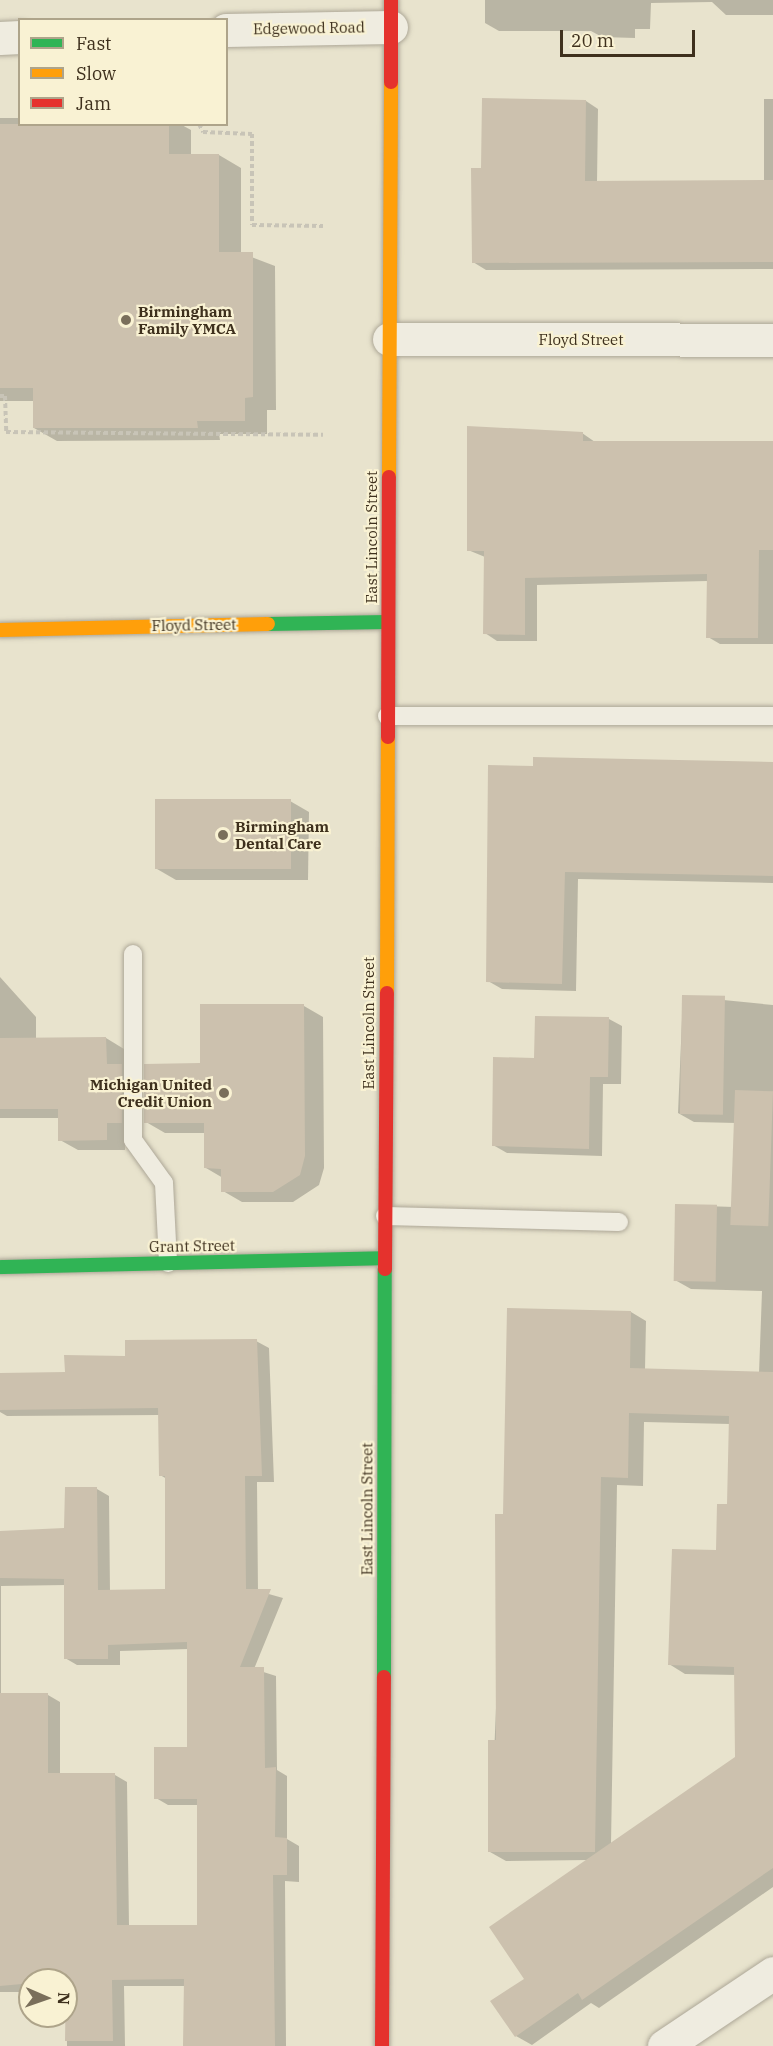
<!DOCTYPE html>
<style>
body{margin:0}
#map{position:relative;width:773px;height:2046px;overflow:hidden;background:#e8e3cd;font-family:"IBM Plex Serif",serif}
div>[style]{position:absolute}
[style*='--x']{left:calc(var(--x)*1px);top:calc(var(--y)*1px);width:calc(var(--w)*1px);rotate:calc(var(--a)*1deg)}
.shadow>*{inset:0;background:#0003}
.building>*{inset:0;background:#ccc1ae;transform-origin:0 0}
.path>*{height:4px;margin-top:-2px;transform-origin:0;background:repeating-linear-gradient(90deg,#c8c4b7 0 4.5px,transparent 0 7.5px)}
.roads{filter:drop-shadow(0 0 2px #ada797) drop-shadow(0 0 2px #ada797)}
.lane>*{height:18px;margin:-9px;padding:0 9px;transform-origin:9px;border-radius:9px;background:#efece0}
.street>*{height:33px;margin:-16.5px;padding:0 16.5px;transform-origin:16.5px;border-radius:16.5px;background:#efece0}
.fast>*{height:14px;margin:-7px;padding:0 7px;transform-origin:7px;border-radius:7px;background:#30b455}
.slow>*{height:14px;margin:-7px;padding:0 7px;transform-origin:7px;border-radius:7px;background:#ff9f0a}
.jam>*{height:14px;margin:-7px;padding:0 7px;transform-origin:7px;border-radius:7px;background:#e5322d}
.dots>*{width:16px;height:16px;translate:-50% -50%;box-sizing:border-box;border:3px solid #f9f2d3;border-radius:50%}
span{translate:-50% -50%;white-space:nowrap;text-align:center;line-height:1.15;-webkit-text-stroke:4.5px #f9f2d3;paint-order:stroke}
.street-label{font-size:15px;color:#3e301d}
.poi-label{font-size:15px;color:#3e301d;font-weight:700}
.left{translate:0 -50%;text-align:left}
.right{translate:-100% -50%;text-align:right}
.legend{position:absolute;left:18px;top:18px;width:210px;height:108px;box-sizing:border-box;background:#f9f2d3;border:2px solid #aea48a;margin:0;padding:8px 10px;list-style:none;font-size:18px;color:#3e301d}
.legend li{display:flex;align-items:center;gap:12px;height:30px}
.legend b{width:30px;border:2px solid #aea48a}
.north{position:absolute;left:18px;top:1968px;width:60px;height:60px;box-sizing:border-box;background:#f9f2d3;border:2px solid #aea48a;border-radius:50%;rotate:92deg;font-size:16px;font-weight:700;line-height:24px;text-align:center;color:#3e301d}
.north::after{content:'';display:block;margin:auto;width:21px;height:27px;background:#7a6f5b;clip-path:polygon(50% 0,100% 100%,50% 72%,0 100%)}
.scale{position:absolute;left:560px;top:30px;width:135px;height:27px;box-sizing:border-box;border:3px solid #3e301d;border-top:0;padding-left:8px;font-size:18px;line-height:21px;white-space:nowrap;color:#3e301d;-webkit-text-stroke:4px #f9f2d3;paint-order:stroke}
</style>
<div id="map">
<div class="shadow">
<i style="clip-path:polygon(485px 0,773px 0,773px 15px,726px 15px,712px 2px,651px 3px,650px 29px,635px 29px,635px 38px,602px 37px,591px 31px,499px 31px,485px 23px)"></i>
<i style="clip-path:polygon(764px 99px,773px 99px,773px 269px,486px 270px,473px 262px,482px 169px,586px 101px,598px 109px,597px 183px,764px 181px)"></i>
<i style="clip-path:polygon(0 118px,20px 118px,20px 124px,180px 124px,191px 130px,191px 156px,219px 155px,241px 168px,241px 253px,275px 266px,276px 410px,267px 410px,267px 434px,219px 434px,220px 440px,57px 441px,34px 428px,34px 401px,0 401px)"></i>
<i style="clip-path:polygon(582px 433px,595px 442px,773px 442px,773px 644px,720px 644px,708px 637px,708px 581px,537px 585px,537px 641px,497px 641px,485px 633px,485px 557px,468px 550px)"></i>
<i style="clip-path:polygon(773px 764px,773px 883px,578px 879px,576px 991px,502px 989px,488px 981px,534px 768px)"></i>
<i style="clip-path:polygon(290px 801px,309px 812px,308px 880px,176px 880px,157px 869px)"></i>
<i style="clip-path:polygon(0 977px,36px 1017px,36px 1039px,106px 1038px,124px 1049px,125px 1150px,78px 1150px,60px 1140px,60px 1118px,0 1118px)"></i>
<i style="clip-path:polygon(evenodd,683px 996px,773px 1005px,773px 1887px,599px 2008px,591px 2003px,532px 2045px,516px 2036px,588px 1860px,506px 1861px,490px 1852px,504px 1516px,631px 1312px,646px 1321px,645px 1370px,759px 1373px,762px 1291px,691px 1289px,675px 1280px,676px 1205px,734px 1207px,736px 1123px,694px 1122px,678px 1113px,683px 996px,644px 1422px,730px 1424px,728px 1505px,718px 1552px,669px 1664px,685px 1674px,736px 1675px,737px 1757px,611px 1845px,617px 1485px,643px 1486px,644px 1422px)"></i>
<i style="clip-path:polygon(201px 1006px,304px 1006px,323px 1017px,324px 1168px,319px 1185px,293px 1202px,242px 1202px,223px 1191px,223px 1178px,206px 1168px,206px 1133px,165px 1133px,146px 1122px,202px 1065px)"></i>
<i style="clip-path:polygon(609px 1019px,622px 1026px,621px 1084px,603px 1084px,602px 1156px,507px 1153px,493px 1145px,535px 1059px)"></i>
<i style="clip-path:polygon(evenodd,256px 1341px,269px 1348px,274px 1482px,257px 1482px,258px 1591px,283px 1598px,254px 1669px,276px 1676px,277px 1770px,287px 1776px,287px 1839px,299px 1846px,299px 1882px,285px 1881px,286px 2046px,185px 2046px,185px 1986px,124px 1986px,125px 2046px,67px 2046px,66px 1980px,30px 1980px,30px 1992px,0 1992px,0 1532px,66px 1530px,97px 1489px,109px 1496px,110px 1591px,167px 1591px,167px 1479px,160px 1475px,160px 1415px,7px 1416px,0 1412px,0 1374px,66px 1374px,127px 1357px,256px 1341px,66px 1585px,65px 1658px,77px 1665px,120px 1665px,120px 1651px,189px 1649px,188px 1749px,156px 1798px,168px 1805px,198px 1805px,199px 1926px,129px 1926px,127px 1782px,115px 1775px,60px 1775px,60px 1702px,48px 1695px,1px 1695px,1px 1586px,66px 1585px)"></i>
</div>
<div class="building">
<i style="clip-path:polygon(482px 98px,586px 100px,585px 181px,773px 180px,773px 262px,472px 263px,471px 168px,481px 168px)"></i>
<i style="clip-path:polygon(0 124px,169px 124px,169px 154px,219px 154px,219px 252px,253px 252px,253px 397px,245px 398px,245px 421px,197px 421px,198px 428px,33px 428px,33px 388px,0 388px)"></i>
<i style="clip-path:polygon(467px 426px,583px 432px,583px 441px,773px 441px,773px 550px,759px 550px,758px 638px,706px 638px,707px 574px,525px 578px,525px 635px,483px 634px,484px 551px,467px 551px)"></i>
<i style="clip-path:polygon(533px 757px,773px 762px,773px 876px,565px 872px,562px 984px,486px 982px,488px 765px,533px 766px)"></i>
<i style="left:155px;top:799px;width:136px;height:70px"></i>
<i style="left:682px;top:995px;width:43px;height:119px;rotate:1deg"></i>
<i style="clip-path:polygon(200px 1004px,304px 1004px,305px 1156px,300px 1175px,273px 1192px,221px 1192px,221px 1169px,204px 1168px,204px 1123px,144px 1123px,144px 1064px,200px 1063px)"></i>
<i style="clip-path:polygon(535px 1016px,609px 1017px,608px 1077px,590px 1077px,589px 1149px,492px 1146px,493px 1057px,534px 1058px)"></i>
<i style="clip-path:polygon(106px 1037px,107px 1064px,122px 1064px,122px 1123px,107px 1123px,107px 1140px,58px 1141px,58px 1109px,0 1109px,0 1038px)"></i>
<i style="left:735px;top:1090px;width:38px;height:135px;rotate:2deg"></i>
<i style="left:675px;top:1204px;width:42px;height:77px;rotate:1deg"></i>
<i style="clip-path:polygon(507px 1308px,631px 1311px,630px 1368px,773px 1372px,773px 1868px,582px 2000px,578px 1993px,515px 2037px,490px 2001px,524px 1979px,489px 1927px,735px 1757px,734px 1667px,668px 1665px,672px 1549px,716px 1550px,717px 1504px,727px 1504px,729px 1416px,629px 1413px,628px 1478px,601px 1477px,595px 1852px,488px 1852px,488px 1740px,496px 1740px,495px 1514px,503px 1514px)"></i>
<i style="clip-path:polygon(257px 1339px,262px 1476px,245px 1476px,246px 1589px,271px 1589px,240px 1667px,264px 1667px,265px 1768px,276px 1767px,275px 1837px,287px 1838px,287px 1875px,273px 1875px,275px 2046px,183px 2046px,184px 1979px,112px 1980px,113px 2041px,65px 2041px,66px 1980px,0 1986px,0 1693px,48px 1693px,48px 1773px,115px 1773px,117px 1925px,197px 1925px,197px 1799px,154px 1799px,154px 1747px,187px 1747px,187px 1642px,108px 1645px,108px 1659px,64px 1659px,64px 1579px,0 1578px,0 1531px,64px 1528px,65px 1487px,97px 1487px,98px 1590px,165px 1589px,165px 1476px,159px 1476px,158px 1408px,0 1410px,0 1373px,65px 1372px,64px 1355px,125px 1356px,125px 1340px)"></i>
</div>
<div class="path">
<i style="--x:199;--y:124;--w:9;--a:63"></i>
<i style="--x:203;--y:132;--w:49;--a:2.3"></i>
<i style="--x:252;--y:134;--w:91;--a:90"></i>
<i style="--x:252;--y:225;--w:71;--a:0.8"></i>
<i style="--x:0;--y:396;--w:5;--a:0"></i>
<i style="--x:5;--y:396;--w:36;--a:88"></i>
<i style="--x:6;--y:432;--w:317;--a:0.5"></i>
</div>
<div class="roads">
<div class="lane">
<i style="--x:387;--y:716;--w:386;--a:0"></i>
<i style="--x:133;--y:954;--w:186;--a:90"></i>
<i style="--x:133;--y:1140;--w:53;--a:54.2"></i>
<i style="--x:164;--y:1183;--w:80;--a:87.1"></i>
<i style="--x:385;--y:1216;--w:234;--a:1.5"></i>
</div>
<div class="street">
<i style="--x:226;--y:30;--w:165;--a:-1"></i>
<i style="--x:0;--y:38;--w:20;--a:-3"></i>
<i style="--x:389;--y:339;--w:384;--a:0.1"></i>
<i style="--x:664;--y:2046;--w:131;--a:-33.8"></i>
</div>
<div class="fast">
<i style="--x:268;--y:624;--w:120;--a:-1"></i>
<i style="--x:0;--y:1267;--w:385;--a:-1.3"></i>
<i style="--x:384;--y:1677;--w:408;--a:-89.9"></i>
</div>
<div class="slow">
<i style="--x:389;--y:477;--w:395;--a:-89.7"></i>
<i style="--x:0;--y:630;--w:268;--a:-1.3"></i>
<i style="--x:387;--y:993;--w:256;--a:-89.8"></i>
</div>
<div class="jam">
<i style="--x:391;--y:82;--w:82;--a:-90"></i>
<i style="--x:388;--y:737;--w:260;--a:-89.8"></i>
<i style="--x:385;--y:1269;--w:276;--a:-89.6"></i>
<i style="--x:382;--y:2046;--w:369;--a:-89.7"></i>
</div>
</div>
<div class="dots">
<i style="left:126px;top:320px;background:#7a6f5b"></i>
<i style="left:223px;top:835px;background:#7a6f5b"></i>
<i style="left:224px;top:1093px;background:#7a6f5b"></i>
</div>
<div class="street-label">
<span style="left:309px;top:28px;rotate:-1deg">Edgewood Road</span>
<span style="left:581px;top:340px">Floyd Street</span>
<span style="left:372px;top:537px;rotate:-90deg">East Lincoln Street</span>
<span style="left:194px;top:625px;rotate:-1deg">Floyd Street</span>
<span style="left:369px;top:1023px;rotate:-90deg">East Lincoln Street</span>
<span style="left:192px;top:1246px;rotate:-1deg">Grant Street</span>
<span style="left:367px;top:1509px;rotate:-90deg">East Lincoln Street</span>
</div>
<div class="poi-label">
<span class="left" style="left:138px;top:320px">Birmingham<br>Family YMCA</span>
<span class="left" style="left:235px;top:835px">Birmingham<br>Dental Care</span>
<span class="right" style="left:212px;top:1093px">Michigan United<br>Credit Union</span>
</div>
<ul class="legend">
<li><b style="height:8px;background:#30b455"></b>Fast</li>
<li><b style="height:8px;background:#ff9f0a"></b>Slow</li>
<li><b style="height:8px;background:#e5322d"></b>Jam</li>
</ul>
<div class="north">N</div>
<div class="scale">20 m</div>
</div>
